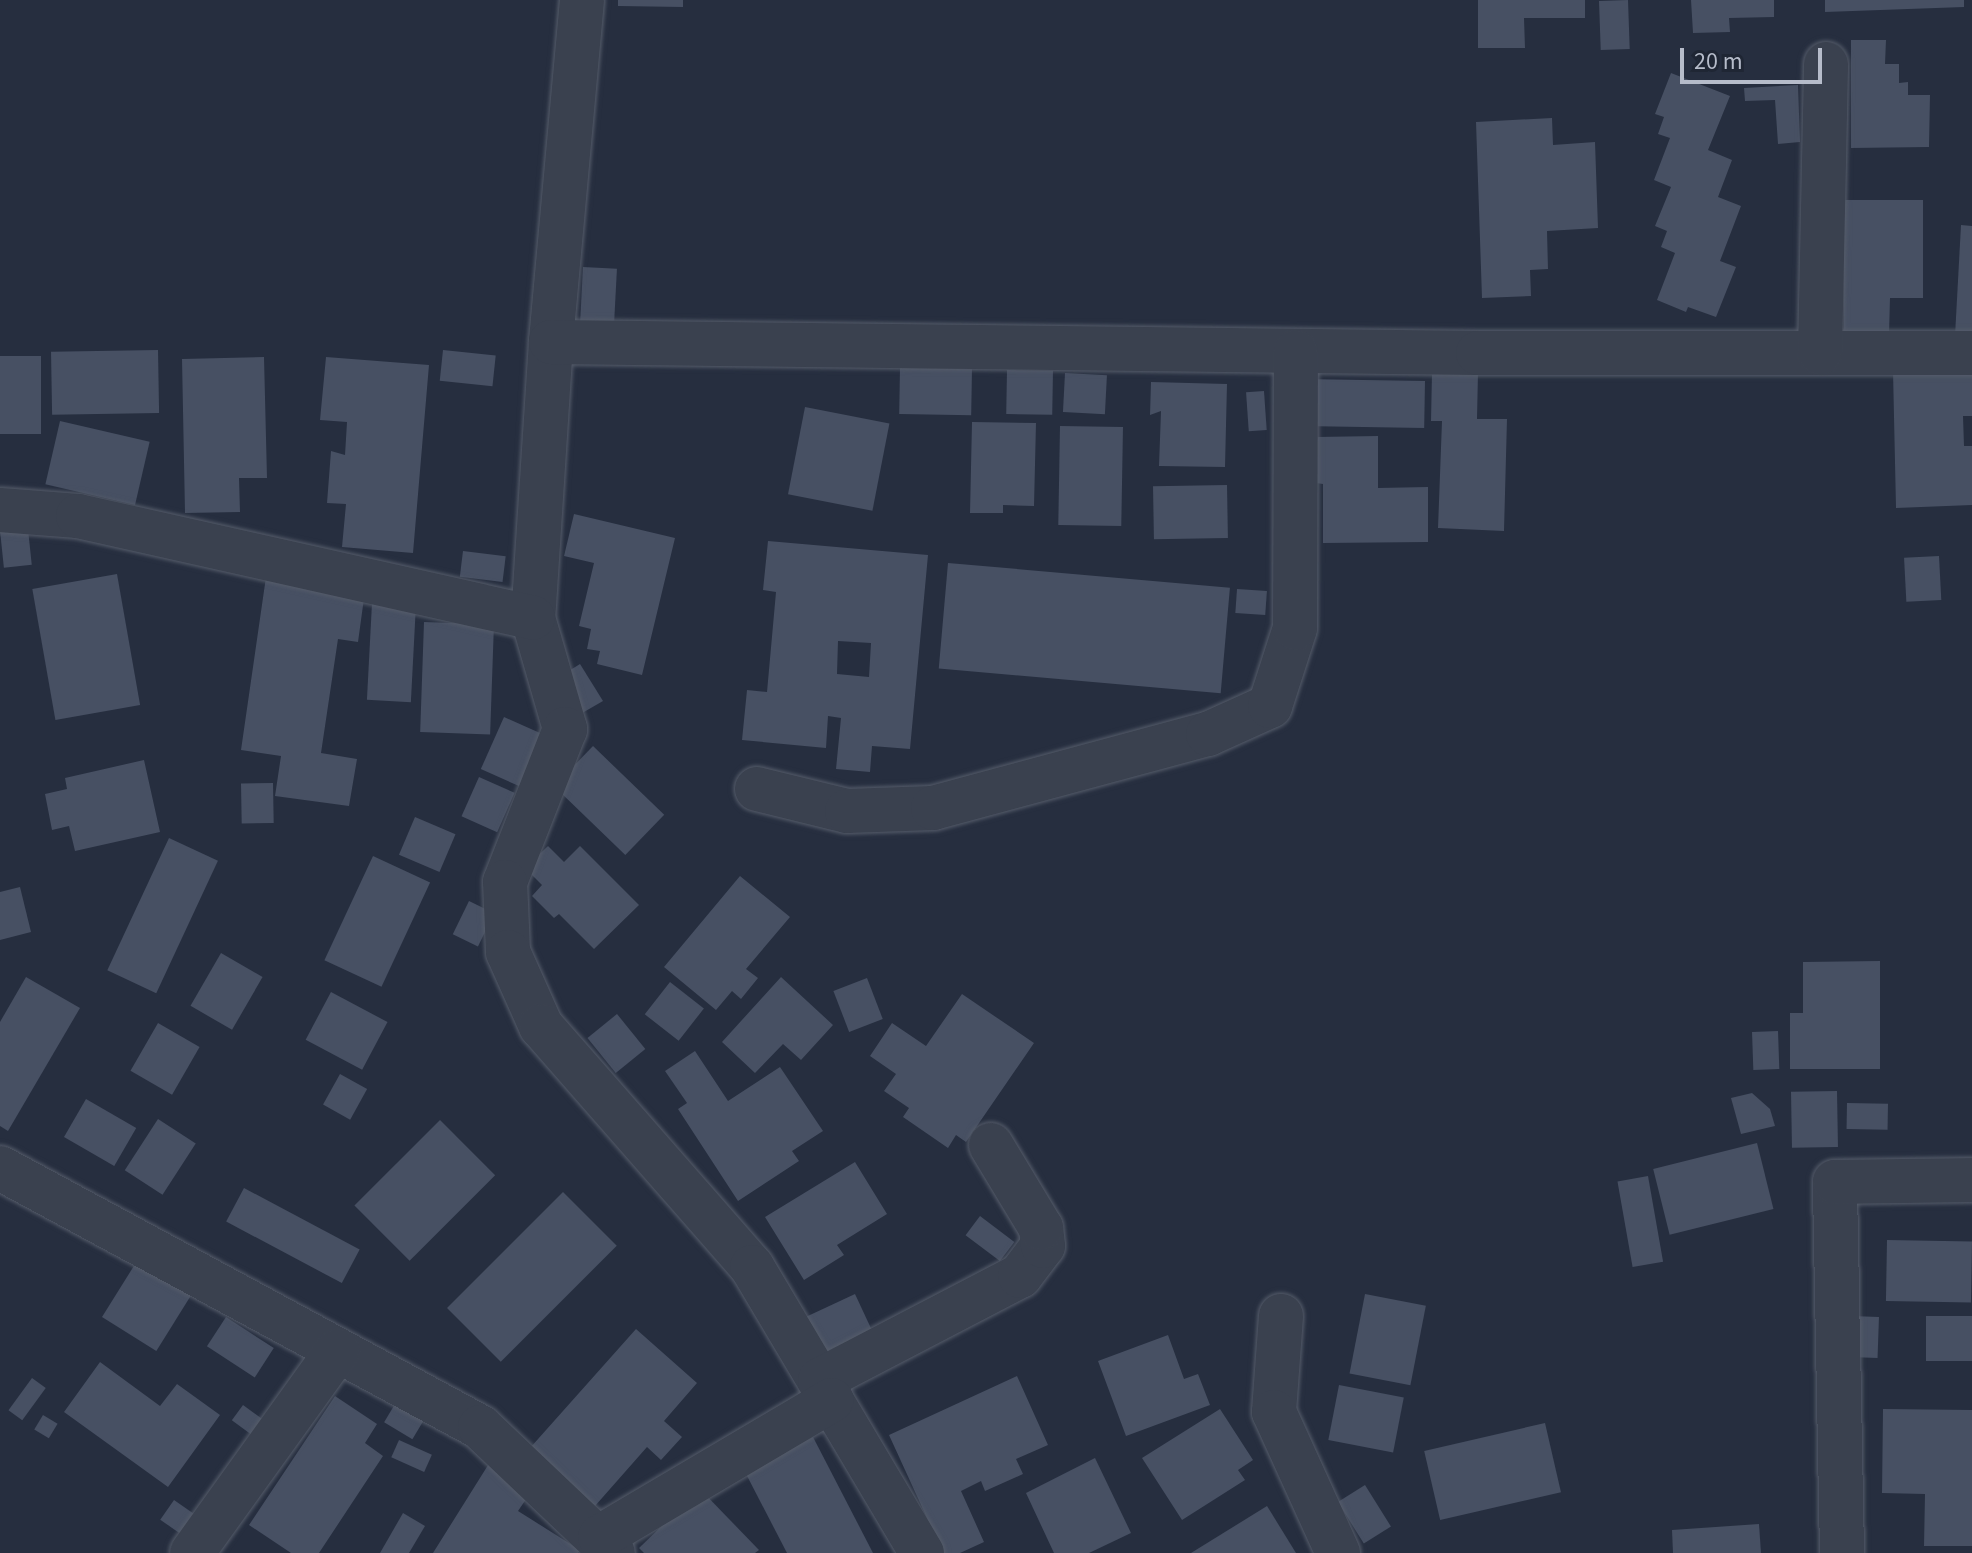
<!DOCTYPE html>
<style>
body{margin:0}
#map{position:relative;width:1972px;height:1553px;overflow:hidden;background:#262e3f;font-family:"Source Sans 3",sans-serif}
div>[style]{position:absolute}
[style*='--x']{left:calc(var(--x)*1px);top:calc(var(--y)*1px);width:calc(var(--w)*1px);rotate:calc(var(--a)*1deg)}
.building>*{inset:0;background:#475063;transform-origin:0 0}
.roads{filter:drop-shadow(0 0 2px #555c6a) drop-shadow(0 0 2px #555c6a)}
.minor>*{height:44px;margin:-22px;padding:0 22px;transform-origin:22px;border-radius:22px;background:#3a414f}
span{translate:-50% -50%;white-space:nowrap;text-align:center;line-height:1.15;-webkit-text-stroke:8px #1f2634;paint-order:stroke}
.scale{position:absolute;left:1680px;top:48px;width:142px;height:36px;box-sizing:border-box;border:4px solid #b6bcca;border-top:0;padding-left:10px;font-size:24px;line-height:28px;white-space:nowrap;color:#b6bcca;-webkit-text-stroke:6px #1f2634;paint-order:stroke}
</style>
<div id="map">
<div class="building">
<i style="clip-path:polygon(618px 0,683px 0,683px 7px,618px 6px)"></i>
<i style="clip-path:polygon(1478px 0,1585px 0,1585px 18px,1524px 18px,1525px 48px,1478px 48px)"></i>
<i style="left:1628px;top:0;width:49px;height:29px;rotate:88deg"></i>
<i style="clip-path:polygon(1691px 0,1774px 0,1774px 17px,1729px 18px,1730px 32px,1693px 33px)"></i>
<i style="clip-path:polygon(1825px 0,1964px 0,1964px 7px,1825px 12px)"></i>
<i style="clip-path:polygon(1851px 40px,1886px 40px,1885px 64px,1899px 64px,1899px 83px,1908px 82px,1908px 95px,1930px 95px,1929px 147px,1851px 148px)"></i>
<i style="clip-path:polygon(1671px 73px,1730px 96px,1708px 150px,1732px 160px,1718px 197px,1741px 206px,1720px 261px,1736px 267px,1716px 317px,1688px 307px,1686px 312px,1657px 300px,1675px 253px,1661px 247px,1667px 231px,1655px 226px,1671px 187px,1654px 180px,1670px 138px,1658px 134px,1664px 117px,1655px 114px)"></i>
<i style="clip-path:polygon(1798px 85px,1800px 142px,1778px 144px,1775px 100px,1745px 101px,1744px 88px)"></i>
<i style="clip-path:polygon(1552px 118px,1553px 145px,1595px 142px,1598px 228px,1547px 231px,1548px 269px,1530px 270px,1531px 296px,1482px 298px,1476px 122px)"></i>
<i style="clip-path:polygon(1844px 200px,1923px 200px,1923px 298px,1890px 298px,1889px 335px,1844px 335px)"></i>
<i style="clip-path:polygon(1961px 225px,1972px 226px,1972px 337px,1955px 336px)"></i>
<i style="left:583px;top:267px;width:34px;height:55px;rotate:3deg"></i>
<i style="left:158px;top:350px;width:63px;height:107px;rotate:89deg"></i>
<i style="left:443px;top:350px;width:53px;height:31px;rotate:6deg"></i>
<i style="left:41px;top:356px;width:78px;height:41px;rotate:90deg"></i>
<i style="clip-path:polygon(264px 357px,267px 478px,239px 478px,240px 512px,185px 513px,182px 359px)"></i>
<i style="clip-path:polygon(326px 357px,429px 365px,413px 553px,342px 547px,346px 504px,327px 503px,331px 451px,345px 455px,347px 422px,320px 420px)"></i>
<i style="left:900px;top:368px;width:72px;height:46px;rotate:1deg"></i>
<i style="clip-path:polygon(1972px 369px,1972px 416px,1963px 416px,1964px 446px,1972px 446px,1972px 505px,1896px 508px,1893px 371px)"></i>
<i style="left:1007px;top:370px;width:46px;height:44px;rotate:1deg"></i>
<i style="clip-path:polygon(1432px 372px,1478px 373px,1477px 419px,1507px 419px,1504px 531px,1438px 528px,1442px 421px,1431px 421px)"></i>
<i style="left:1065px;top:373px;width:42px;height:39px;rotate:3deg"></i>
<i style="left:1425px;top:381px;width:47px;height:107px;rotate:91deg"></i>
<i style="clip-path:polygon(1151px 382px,1227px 384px,1225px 467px,1159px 466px,1161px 411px,1150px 415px)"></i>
<i style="left:1264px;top:391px;width:39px;height:18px;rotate:86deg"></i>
<i style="left:805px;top:407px;width:86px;height:89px;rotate:11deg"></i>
<i style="left:60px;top:421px;width:92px;height:65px;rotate:13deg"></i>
<i style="clip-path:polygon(972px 422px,1036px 423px,1034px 506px,1003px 505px,1003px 513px,970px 513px)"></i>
<i style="left:1060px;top:426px;width:63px;height:99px;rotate:1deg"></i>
<i style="clip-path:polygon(1378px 436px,1378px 488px,1428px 487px,1428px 542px,1323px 543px,1323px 484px,1316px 483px,1316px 437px)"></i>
<i style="left:1227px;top:485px;width:53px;height:74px;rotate:89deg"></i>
<i style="clip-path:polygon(574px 514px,675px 538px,642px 675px,597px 664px,600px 651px,587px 649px,591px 629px,579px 626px,594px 563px,564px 556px)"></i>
<i style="left:28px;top:529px;width:36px;height:28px;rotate:84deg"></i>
<i style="clip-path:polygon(evenodd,768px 541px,928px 555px,910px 749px,872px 746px,870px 772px,836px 769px,841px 718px,828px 716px,826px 748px,742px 740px,747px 690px,767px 692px,776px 592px,763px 590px,768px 541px,838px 641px,871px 643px,869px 677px,837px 674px,838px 641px)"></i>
<i style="left:463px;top:551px;width:43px;height:26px;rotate:7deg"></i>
<i style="left:1939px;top:556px;width:44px;height:35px;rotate:87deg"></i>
<i style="left:948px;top:563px;width:283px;height:106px;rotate:5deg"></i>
<i style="left:117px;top:574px;width:133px;height:86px;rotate:80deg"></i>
<i style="clip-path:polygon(266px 577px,365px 591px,358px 642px,338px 639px,321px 753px,357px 759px,349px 806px,275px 796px,281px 756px,241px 750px)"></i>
<i style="left:1237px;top:589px;width:30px;height:24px;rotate:4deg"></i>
<i style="left:372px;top:603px;width:44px;height:97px;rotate:3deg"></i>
<i style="left:424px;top:622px;width:70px;height:110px;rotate:2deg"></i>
<i style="clip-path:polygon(580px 664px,603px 701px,577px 716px,567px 672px)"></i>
<i style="left:504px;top:717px;width:48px;height:57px;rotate:24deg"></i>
<i style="left:593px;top:746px;width:99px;height:56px;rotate:44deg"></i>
<i style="clip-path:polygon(144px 760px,160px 832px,75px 851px,69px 826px,52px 830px,45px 794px,67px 789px,65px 778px)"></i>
<i style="left:479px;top:777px;width:39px;height:43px;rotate:24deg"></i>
<i style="left:273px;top:783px;width:40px;height:32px;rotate:89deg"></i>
<i style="left:415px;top:817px;width:44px;height:41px;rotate:23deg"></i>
<i style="left:169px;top:838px;width:54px;height:146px;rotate:25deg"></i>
<i style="clip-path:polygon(548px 846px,564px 862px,580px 846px,639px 905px,594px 949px,559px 914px,554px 918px,532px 896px,542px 885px,525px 868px)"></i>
<i style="left:373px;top:856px;width:63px;height:115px;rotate:25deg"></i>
<i style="clip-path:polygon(740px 876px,790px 917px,746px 969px,758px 978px,741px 999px,732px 991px,716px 1010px,664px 967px)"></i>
<i style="clip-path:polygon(20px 887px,31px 932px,0 940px,0 892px)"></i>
<i style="left:469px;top:901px;width:28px;height:37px;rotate:26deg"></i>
<i style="left:221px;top:953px;width:48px;height:61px;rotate:30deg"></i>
<i style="clip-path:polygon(1880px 961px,1880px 1069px,1790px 1069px,1790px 1013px,1803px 1013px,1803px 962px)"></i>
<i style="clip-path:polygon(26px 977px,80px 1008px,8px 1131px,0 1126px,0 1022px)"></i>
<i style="clip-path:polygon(781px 977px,833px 1025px,801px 1060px,783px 1044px,755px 1073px,722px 1042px)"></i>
<i style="left:867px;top:978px;width:44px;height:36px;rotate:69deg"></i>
<i style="left:670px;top:982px;width:43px;height:41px;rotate:38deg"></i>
<i style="left:331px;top:992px;width:64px;height:54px;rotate:28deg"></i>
<i style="clip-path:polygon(962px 994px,1034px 1043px,966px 1142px,956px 1135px,948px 1148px,903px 1117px,909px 1108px,884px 1091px,896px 1074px,870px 1056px,892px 1023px,926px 1046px)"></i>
<i style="left:617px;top:1014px;width:45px;height:38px;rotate:51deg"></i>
<i style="left:158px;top:1023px;width:48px;height:55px;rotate:30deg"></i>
<i style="left:1778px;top:1031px;width:38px;height:26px;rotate:88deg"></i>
<i style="clip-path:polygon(695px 1051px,728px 1101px,780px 1067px,823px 1131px,792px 1151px,799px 1161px,738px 1201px,678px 1109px,687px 1103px,665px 1071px)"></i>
<i style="left:340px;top:1074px;width:31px;height:35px;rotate:29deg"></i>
<i style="left:1837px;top:1091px;width:56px;height:46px;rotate:89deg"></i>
<i style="clip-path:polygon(1752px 1093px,1770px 1109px,1775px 1126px,1741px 1134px,1731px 1098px)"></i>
<i style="left:86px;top:1099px;width:58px;height:44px;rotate:30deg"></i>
<i style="left:1847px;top:1103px;width:41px;height:26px;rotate:1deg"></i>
<i style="left:158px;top:1119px;width:45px;height:61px;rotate:33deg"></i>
<i style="left:440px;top:1120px;width:78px;height:121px;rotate:45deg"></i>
<i style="left:1757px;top:1143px;width:68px;height:107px;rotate:76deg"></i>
<i style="clip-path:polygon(855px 1162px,887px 1214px,837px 1245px,844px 1255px,804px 1280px,765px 1217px)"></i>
<i style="left:1648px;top:1176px;width:87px;height:31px;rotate:80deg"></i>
<i style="left:244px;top:1188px;width:131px;height:38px;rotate:28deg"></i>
<i style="left:563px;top:1192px;width:76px;height:164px;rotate:45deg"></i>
<i style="left:980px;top:1216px;width:43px;height:24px;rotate:37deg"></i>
<i style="left:1887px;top:1240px;width:85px;height:61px;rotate:1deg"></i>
<i style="left:137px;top:1261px;width:64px;height:66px;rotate:32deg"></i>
<i style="left:855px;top:1294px;width:40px;height:55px;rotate:65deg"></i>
<i style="left:1365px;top:1294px;width:62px;height:81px;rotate:11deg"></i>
<i style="left:1852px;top:1316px;width:27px;height:41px;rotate:2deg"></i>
<i style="left:1972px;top:1316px;width:45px;height:46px;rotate:90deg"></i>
<i style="left:226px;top:1317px;width:57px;height:35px;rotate:33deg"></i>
<i style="clip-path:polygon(636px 1329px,697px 1383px,664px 1421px,682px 1437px,661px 1460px,647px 1447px,595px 1506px,530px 1448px)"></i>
<i style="clip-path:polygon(1168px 1335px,1184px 1379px,1198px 1374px,1210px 1405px,1126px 1436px,1098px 1361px)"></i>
<i style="clip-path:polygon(100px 1362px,160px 1406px,177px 1384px,220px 1415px,168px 1487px,64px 1412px)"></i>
<i style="clip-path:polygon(1017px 1376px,1048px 1445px,1016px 1459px,1023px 1474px,985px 1491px,981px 1481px,961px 1491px,984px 1542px,960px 1553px,943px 1553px,889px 1435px)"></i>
<i style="left:32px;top:1378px;width:17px;height:40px;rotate:36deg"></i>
<i style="left:1339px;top:1385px;width:66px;height:56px;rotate:11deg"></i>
<i style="clip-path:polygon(335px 1396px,377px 1424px,365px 1443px,383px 1456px,319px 1553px,291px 1553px,249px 1525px)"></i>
<i style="left:398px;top:1399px;width:33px;height:27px;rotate:31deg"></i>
<i style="left:243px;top:1405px;width:31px;height:19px;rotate:36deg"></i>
<i style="clip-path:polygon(1220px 1409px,1253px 1460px,1238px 1470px,1245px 1480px,1182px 1520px,1142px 1458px)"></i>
<i style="clip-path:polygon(1883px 1409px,1972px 1410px,1972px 1546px,1924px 1546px,1925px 1494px,1882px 1493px)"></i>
<i style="left:43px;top:1415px;width:17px;height:17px;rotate:31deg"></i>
<i style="left:1545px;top:1423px;width:71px;height:124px;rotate:77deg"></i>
<i style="clip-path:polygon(813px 1437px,873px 1553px,787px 1553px,745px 1472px)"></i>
<i style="left:399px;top:1440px;width:36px;height:19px;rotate:24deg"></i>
<i style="clip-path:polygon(1095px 1458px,1131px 1533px,1089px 1553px,1054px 1553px,1026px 1493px)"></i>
<i style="clip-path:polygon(490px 1462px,533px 1489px,518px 1511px,580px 1550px,578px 1553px,433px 1553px)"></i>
<i style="left:1365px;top:1485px;width:49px;height:32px;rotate:58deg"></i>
<i style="clip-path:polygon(700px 1489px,759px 1550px,755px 1553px,644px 1553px,639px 1548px)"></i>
<i style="left:174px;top:1500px;width:32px;height:24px;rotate:35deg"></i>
<i style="clip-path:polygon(1267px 1506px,1296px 1553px,1191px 1553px)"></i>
<i style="clip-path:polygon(403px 1513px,425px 1526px,409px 1553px,380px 1553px)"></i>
<i style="clip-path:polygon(1759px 1524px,1761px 1553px,1673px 1553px,1672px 1530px)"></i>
</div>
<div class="roads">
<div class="minor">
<i style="--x:582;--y:0;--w:343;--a:95.2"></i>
<i style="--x:551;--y:342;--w:277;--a:93.7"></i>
<i style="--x:533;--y:618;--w:116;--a:73.9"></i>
<i style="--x:565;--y:729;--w:164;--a:111.4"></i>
<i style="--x:505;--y:882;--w:70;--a:87.5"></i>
<i style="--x:508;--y:952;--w:81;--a:66"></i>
<i style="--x:541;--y:1026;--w:320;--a:48.8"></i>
<i style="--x:752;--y:1267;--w:333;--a:59.3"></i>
<i style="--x:551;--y:342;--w:927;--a:0.68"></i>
<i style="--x:1478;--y:353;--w:494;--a:0"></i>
<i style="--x:1820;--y:353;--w:289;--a:-88.8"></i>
<i style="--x:0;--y:510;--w:78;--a:4.4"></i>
<i style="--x:78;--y:516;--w:466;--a:12.6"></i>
<i style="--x:757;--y:789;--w:93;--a:13.7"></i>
<i style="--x:847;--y:811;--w:86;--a:-2"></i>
<i style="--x:933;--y:808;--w:285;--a:-15.1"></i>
<i style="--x:1208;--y:734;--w:68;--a:-24.3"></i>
<i style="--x:1270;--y:706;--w:82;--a:-72.2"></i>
<i style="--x:1295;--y:628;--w:276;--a:-89.8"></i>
<i style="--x:0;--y:1168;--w:545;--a:28.35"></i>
<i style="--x:480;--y:1427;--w:183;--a:43.5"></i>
<i style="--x:1281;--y:1316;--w:96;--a:94.2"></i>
<i style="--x:1274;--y:1412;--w:155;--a:65.6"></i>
<i style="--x:820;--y:1380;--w:225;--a:-27.5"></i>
<i style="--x:1020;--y:1276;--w:38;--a:-53"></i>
<i style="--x:1043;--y:1246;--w:18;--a:-96"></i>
<i style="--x:1041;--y:1228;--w:97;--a:-121.1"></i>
<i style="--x:600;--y:1537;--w:269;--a:-30.6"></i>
<i style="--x:192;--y:1553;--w:249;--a:-54.3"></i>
<i style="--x:1842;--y:1553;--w:371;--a:-91.1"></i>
<i style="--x:1835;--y:1182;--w:137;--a:-0.8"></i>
</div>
</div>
<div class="scale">20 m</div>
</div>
